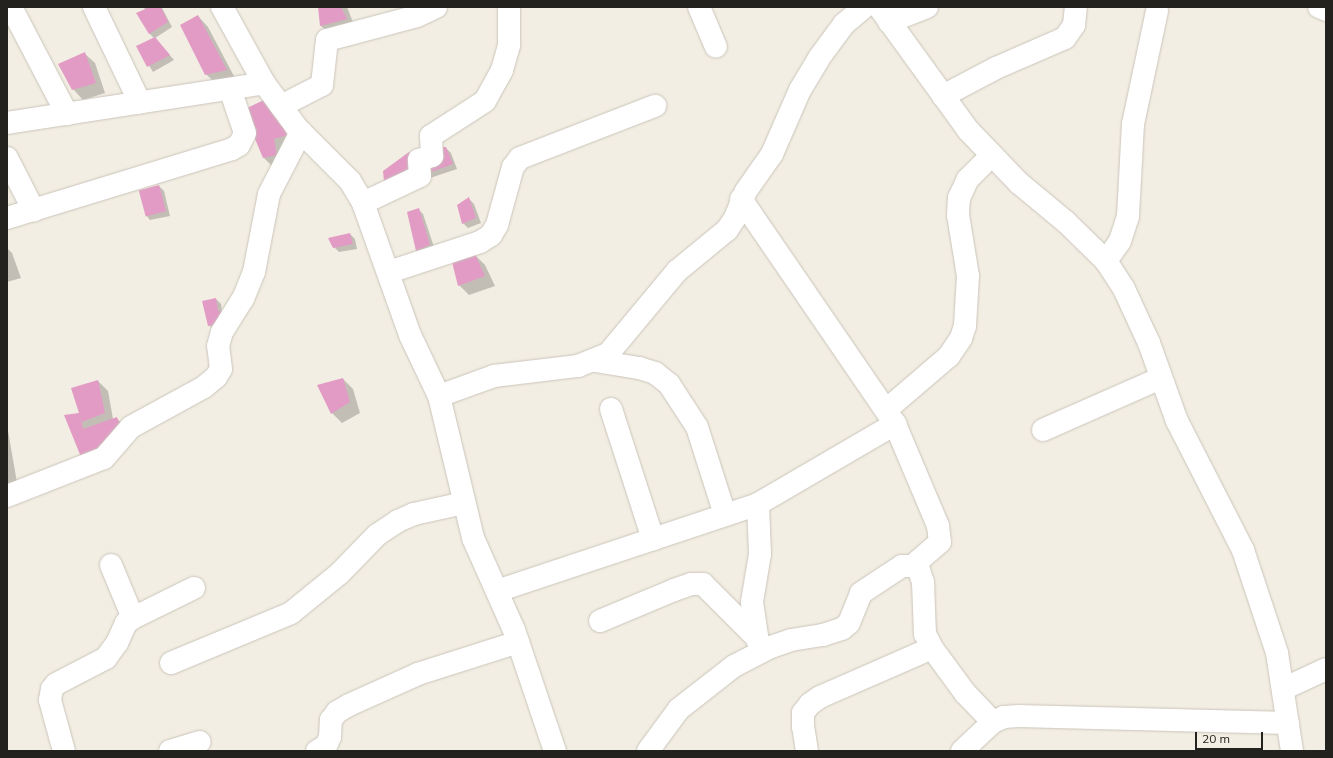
<!DOCTYPE html>
<style>
body{margin:0}
#map{position:relative;width:1333px;height:758px;overflow:hidden;background:#f3eee3;font-family:Mulish,sans-serif}
div>[style]{position:absolute}
[style*='--x']{left:calc(var(--x)*1px);top:calc(var(--y)*1px);width:calc(var(--w)*1px);rotate:calc(var(--a)*1deg)}
.shadow>*{inset:0;background:#0003}
.building>*{inset:0;background:#e29bc5;transform-origin:0 0}
.roads{filter:drop-shadow(0 0 1px #cac4ba) drop-shadow(0 0 1px #cac4ba)}
.minor>*{height:22px;margin:-11px;padding:0 11px;transform-origin:11px;border-radius:11px;background:#fff}
span{translate:-50% -50%;white-space:nowrap;text-align:center;line-height:1.15;-webkit-text-stroke:3px #f3eee3;paint-order:stroke}
.frame{position:absolute;inset:0;border:8px solid #24221e;pointer-events:none}
.scale{position:absolute;left:1195px;top:732px;width:68px;height:18px;box-sizing:border-box;border:2px solid #24221e;border-top:0;padding-left:5px;font-size:12px;line-height:14px;white-space:nowrap;color:#24221e;-webkit-text-stroke:3px #f3eee3;paint-order:stroke}
</style>
<div id="map">
<div class="shadow">
<i style="clip-path:polygon(143px 7px,164px 7px,162px 8px,172px 27px,155px 38px,174px 60px,153px 72px,138px 47px,155px 39px,149px 33px,146px 10px)"></i>
<i style="clip-path:polygon(319px 7px,347px 7px,356px 30px,332px 36px,321px 26px)"></i>
<i style="clip-path:polygon(198px 16px,208px 27px,236px 80px,216px 84px,206px 74px)"></i>
<i style="clip-path:polygon(84px 53px,95px 63px,105px 93px,83px 100px,73px 89px)"></i>
<i style="clip-path:polygon(270px 98px,297px 145px,274px 168px,264px 158px)"></i>
<i style="clip-path:polygon(446px 148px,451px 153px,457px 169px,430px 178px,425px 173px)"></i>
<i style="clip-path:polygon(159px 186px,164px 191px,170px 216px,150px 220px,146px 215px,140px 191px)"></i>
<i style="clip-path:polygon(469px 199px,474px 204px,481px 223px,468px 228px,463px 223px)"></i>
<i style="clip-path:polygon(418px 209px,423px 214px,435px 250px,422px 256px,417px 251px,408px 212px)"></i>
<i style="clip-path:polygon(350px 234px,355px 239px,357px 249px,339px 252px,334px 247px)"></i>
<i style="clip-path:polygon(7px 248px,12px 253px,21px 278px,7px 282px)"></i>
<i style="clip-path:polygon(475px 255px,485px 265px,495px 286px,469px 295px,459px 285px)"></i>
<i style="clip-path:polygon(216px 299px,221px 304px,222px 312px,214px 330px,209px 325px)"></i>
<i style="clip-path:polygon(343px 379px,353px 389px,360px 413px,342px 423px,332px 413px)"></i>
<i style="clip-path:polygon(98px 381px,108px 391px,113px 419px,116px 418px,127px 428px,132px 442px,119px 448px,118px 458px,66px 416px,81px 414px)"></i>
<i style="clip-path:polygon(7px 425px,20px 500px,7px 504px)"></i>
</div>
<div class="building">
<i style="clip-path:polygon(150px 7px,161px 7px,168px 22px,149px 34px,136px 13px)"></i>
<i style="clip-path:polygon(318px 7px,341px 7px,347px 19px,320px 26px)"></i>
<i style="clip-path:polygon(198px 15px,227px 70px,205px 75px,180px 25px)"></i>
<i style="clip-path:polygon(155px 37px,170px 55px,147px 67px,136px 46px)"></i>
<i style="clip-path:polygon(85px 52px,96px 83px,72px 90px,58px 64px)"></i>
<i style="clip-path:polygon(270px 97px,288px 135px,274px 139px,277px 155px,263px 158px,243px 110px)"></i>
<i style="clip-path:polygon(435px 147px,446px 147px,453px 164px,425px 174px)"></i>
<i style="clip-path:polygon(409px 152px,417px 172px,384px 182px,383px 171px)"></i>
<i style="left:159px;top:185px;width:27px;height:21px;rotate:75deg"></i>
<i style="clip-path:polygon(469px 197px,476px 218px,462px 224px,457px 205px)"></i>
<i style="clip-path:polygon(419px 208px,430px 245px,416px 251px,407px 212px)"></i>
<i style="clip-path:polygon(350px 233px,353px 244px,333px 248px,328px 238px)"></i>
<i style="clip-path:polygon(475px 254px,485px 276px,458px 286px,452px 262px)"></i>
<i style="clip-path:polygon(216px 298px,218px 311px,226px 312px,227px 322px,208px 326px,202px 301px)"></i>
<i style="clip-path:polygon(343px 378px,350px 402px,331px 414px,317px 385px)"></i>
<i style="clip-path:polygon(98px 380px,105px 413px,82px 422px,80px 415px,83px 429px,117px 417px,123px 432px,108px 448px,81px 457px,64px 415px,79px 413px,71px 388px)"></i>
</div>
<div class="roads">
<div class="minor">
<i style="--x:11;--y:7;--w:121;--a:62.4"></i>
<i style="--x:94;--y:7;--w:106;--a:64.4"></i>
<i style="--x:699;--y:7;--w:43;--a:67"></i>
<i style="--x:879;--y:7;--w:152;--a:54.1"></i>
<i style="--x:968;--y:130;--w:74;--a:46.1"></i>
<i style="--x:1019;--y:183;--w:61;--a:39.7"></i>
<i style="--x:1066;--y:222;--w:56;--a:44.3"></i>
<i style="--x:1106;--y:261;--w:33;--a:57"></i>
<i style="--x:1124;--y:289;--w:60;--a:65.2"></i>
<i style="--x:1149;--y:343;--w:83;--a:70.3"></i>
<i style="--x:1177;--y:421;--w:145;--a:62.9"></i>
<i style="--x:1243;--y:550;--w:108;--a:71.7"></i>
<i style="--x:1277;--y:653;--w:99;--a:81.3"></i>
<i style="--x:1319;--y:7;--w:8;--a:23"></i>
<i style="--x:889;--y:22;--w:41;--a:-21.5"></i>
<i style="--x:264;--y:83;--w:56;--a:53.7"></i>
<i style="--x:297;--y:128;--w:75;--a:45"></i>
<i style="--x:350;--y:181;--w:26;--a:59"></i>
<i style="--x:363;--y:203;--w:140;--a:70.4"></i>
<i style="--x:410;--y:335;--w:68;--a:64.6"></i>
<i style="--x:439;--y:396;--w:146;--a:76.5"></i>
<i style="--x:473;--y:538;--w:101;--a:66"></i>
<i style="--x:514;--y:630;--w:128;--a:71.3"></i>
<i style="--x:943;--y:96;--w:60;--a:-27.8"></i>
<i style="--x:996;--y:68;--w:75;--a:-23.5"></i>
<i style="--x:1065;--y:38;--w:16;--a:-55"></i>
<i style="--x:1074;--y:25;--w:18;--a:-84"></i>
<i style="--x:281;--y:106;--w:46;--a:-27.1"></i>
<i style="--x:322;--y:85;--w:45;--a:-83.7"></i>
<i style="--x:327;--y:40;--w:93;--a:-14.9"></i>
<i style="--x:417;--y:16;--w:21;--a:-25"></i>
<i style="--x:7;--y:123;--w:260;--a:-8.8"></i>
<i style="--x:264;--y:83;--w:87;--a:-118.9"></i>
<i style="--x:7;--y:158;--w:59;--a:63"></i>
<i style="--x:741;--y:199;--w:273;--a:55.6"></i>
<i style="--x:895;--y:424;--w:111;--a:67.1"></i>
<i style="--x:938;--y:526;--w:16;--a:83"></i>
<i style="--x:940;--y:542;--w:37;--a:139"></i>
<i style="--x:363;--y:203;--w:63;--a:-25.3"></i>
<i style="--x:420;--y:176;--w:16;--a:-94"></i>
<i style="--x:419;--y:160;--w:14;--a:-17"></i>
<i style="--x:432;--y:156;--w:20;--a:-93"></i>
<i style="--x:431;--y:136;--w:64;--a:-32.9"></i>
<i style="--x:485;--y:101;--w:35;--a:-61"></i>
<i style="--x:502;--y:70;--w:26;--a:-74"></i>
<i style="--x:509;--y:45;--w:38;--a:-90"></i>
<i style="--x:7;--y:218;--w:235;--a:-17"></i>
<i style="--x:232;--y:149;--w:8;--a:-30"></i>
<i style="--x:239;--y:145;--w:13;--a:-63"></i>
<i style="--x:245;--y:133;--w:46;--a:-108.8"></i>
<i style="--x:1106;--y:261;--w:24;--a:-55"></i>
<i style="--x:1120;--y:241;--w:26;--a:-72"></i>
<i style="--x:1128;--y:216;--w:92;--a:-86.9"></i>
<i style="--x:1133;--y:124;--w:116;--a:-78"></i>
<i style="--x:389;--y:272;--w:96;--a:-18.2"></i>
<i style="--x:480;--y:242;--w:13;--a:-32"></i>
<i style="--x:491;--y:235;--w:12;--a:-59"></i>
<i style="--x:497;--y:225;--w:60;--a:-74.6"></i>
<i style="--x:513;--y:167;--w:11;--a:-52"></i>
<i style="--x:520;--y:158;--w:145;--a:-21.1"></i>
<i style="--x:595;--y:361;--w:45;--a:9"></i>
<i style="--x:639;--y:368;--w:17;--a:17"></i>
<i style="--x:655;--y:373;--w:18;--a:38"></i>
<i style="--x:669;--y:384;--w:51;--a:56.9"></i>
<i style="--x:697;--y:427;--w:92;--a:72.3"></i>
<i style="--x:439;--y:396;--w:59;--a:-20"></i>
<i style="--x:494;--y:376;--w:85;--a:-6.8"></i>
<i style="--x:578;--y:366;--w:32;--a:-22"></i>
<i style="--x:608;--y:354;--w:108;--a:-50.3"></i>
<i style="--x:677;--y:271;--w:65;--a:-39.4"></i>
<i style="--x:727;--y:230;--w:14;--a:-56"></i>
<i style="--x:735;--y:218;--w:29;--a:-68"></i>
<i style="--x:746;--y:191;--w:45;--a:-54.9"></i>
<i style="--x:772;--y:154;--w:70;--a:-66.4"></i>
<i style="--x:800;--y:90;--w:37;--a:-59"></i>
<i style="--x:819;--y:58;--w:42;--a:-53.7"></i>
<i style="--x:844;--y:24;--w:26;--a:-40"></i>
<i style="--x:611;--y:409;--w:137;--a:72.1"></i>
<i style="--x:886;--y:410;--w:83;--a:-40.6"></i>
<i style="--x:949;--y:356;--w:22;--a:-56"></i>
<i style="--x:961;--y:338;--w:13;--a:-72"></i>
<i style="--x:965;--y:326;--w:50;--a:-86.6"></i>
<i style="--x:968;--y:276;--w:62;--a:-99.3"></i>
<i style="--x:958;--y:215;--w:17;--a:-87"></i>
<i style="--x:959;--y:198;--w:21;--a:-65"></i>
<i style="--x:968;--y:179;--w:34;--a:-45"></i>
<i style="--x:1043;--y:430;--w:129;--a:-23.8"></i>
<i style="--x:7;--y:496;--w:104;--a:-21.4"></i>
<i style="--x:104;--y:458;--w:41;--a:-48.9"></i>
<i style="--x:131;--y:427;--w:83;--a:-28.7"></i>
<i style="--x:204;--y:387;--w:16;--a:-40"></i>
<i style="--x:216;--y:377;--w:9;--a:-58"></i>
<i style="--x:221;--y:369;--w:23;--a:-97"></i>
<i style="--x:218;--y:346;--w:15;--a:-74"></i>
<i style="--x:222;--y:332;--w:39;--a:-58"></i>
<i style="--x:243;--y:299;--w:29;--a:-68"></i>
<i style="--x:254;--y:272;--w:79;--a:-79.1"></i>
<i style="--x:269;--y:194;--w:70;--a:-62.7"></i>
<i style="--x:758;--y:504;--w:50;--a:87.7"></i>
<i style="--x:760;--y:554;--w:49;--a:99.5"></i>
<i style="--x:752;--y:602;--w:40;--a:81.5"></i>
<i style="--x:111;--y:565;--w:57;--a:67.5"></i>
<i style="--x:497;--y:591;--w:275;--a:-18.4"></i>
<i style="--x:758;--y:504;--w:159;--a:-30.3"></i>
<i style="--x:600;--y:621;--w:80;--a:-22.7"></i>
<i style="--x:674;--y:590;--w:18;--a:-19"></i>
<i style="--x:691;--y:584;--w:12;--a:0"></i>
<i style="--x:703;--y:584;--w:76;--a:45"></i>
<i style="--x:171;--y:663;--w:130;--a:-22.6"></i>
<i style="--x:291;--y:613;--w:63;--a:-39.2"></i>
<i style="--x:340;--y:573;--w:53;--a:-45.8"></i>
<i style="--x:377;--y:535;--w:25;--a:-34"></i>
<i style="--x:398;--y:521;--w:17;--a:-24"></i>
<i style="--x:414;--y:514;--w:51;--a:-12.4"></i>
<i style="--x:1283;--y:689;--w:47;--a:-24.9"></i>
<i style="--x:64;--y:751;--w:53;--a:-105.4"></i>
<i style="--x:50;--y:700;--w:11;--a:-80"></i>
<i style="--x:52;--y:689;--w:6;--a:-51"></i>
<i style="--x:56;--y:684;--w:56;--a:-27.5"></i>
<i style="--x:106;--y:658;--w:19;--a:-54"></i>
<i style="--x:117;--y:643;--w:22;--a:-66"></i>
<i style="--x:126;--y:623;--w:9;--a:-36"></i>
<i style="--x:133;--y:618;--w:68;--a:-26.2"></i>
<i style="--x:170;--y:751;--w:31;--a:-17"></i>
<i style="--x:317;--y:751;--w:10;--a:-29"></i>
<i style="--x:326;--y:746;--w:10;--a:-66"></i>
<i style="--x:330;--y:737;--w:17;--a:-87"></i>
<i style="--x:331;--y:720;--w:10;--a:-53"></i>
<i style="--x:337;--y:712;--w:14;--a:-30"></i>
<i style="--x:349;--y:705;--w:76;--a:-24.2"></i>
<i style="--x:418;--y:674;--w:105;--a:-17.7"></i>
<i style="--x:648;--y:751;--w:52;--a:-53.6"></i>
<i style="--x:679;--y:709;--w:70;--a:-38"></i>
<i style="--x:734;--y:666;--w:42;--a:-27.2"></i>
<i style="--x:771;--y:647;--w:21;--a:-19"></i>
<i style="--x:791;--y:640;--w:32;--a:-9"></i>
<i style="--x:823;--y:635;--w:20;--a:-18"></i>
<i style="--x:842;--y:629;--w:9;--a:-41"></i>
<i style="--x:849;--y:623;--w:32;--a:-68"></i>
<i style="--x:861;--y:593;--w:49;--a:-33.4"></i>
<i style="--x:902;--y:566;--w:10;--a:0"></i>
<i style="--x:912;--y:566;--w:8;--a:30"></i>
<i style="--x:919;--y:570;--w:13;--a:72"></i>
<i style="--x:923;--y:582;--w:52;--a:87.8"></i>
<i style="--x:925;--y:634;--w:16;--a:63"></i>
<i style="--x:932;--y:648;--w:56;--a:53.7"></i>
<i style="--x:965;--y:693;--w:40;--a:46"></i>
<i style="--x:807;--y:751;--w:24;--a:-99"></i>
<i style="--x:803;--y:727;--w:14;--a:-90"></i>
<i style="--x:803;--y:713;--w:11;--a:-52"></i>
<i style="--x:810;--y:704;--w:12;--a:-35"></i>
<i style="--x:820;--y:697;--w:122;--a:-23.6"></i>
<i style="--x:962;--y:751;--w:42;--a:-43.1"></i>
<i style="--x:993;--y:722;--w:12;--a:-24"></i>
<i style="--x:1004;--y:717;--w:15;--a:-4"></i>
<i style="--x:1019;--y:716;--w:269;--a:1.5"></i>
</div>
</div>
<div class="frame"></div>
<div class="scale">20 m</div>
</div>
